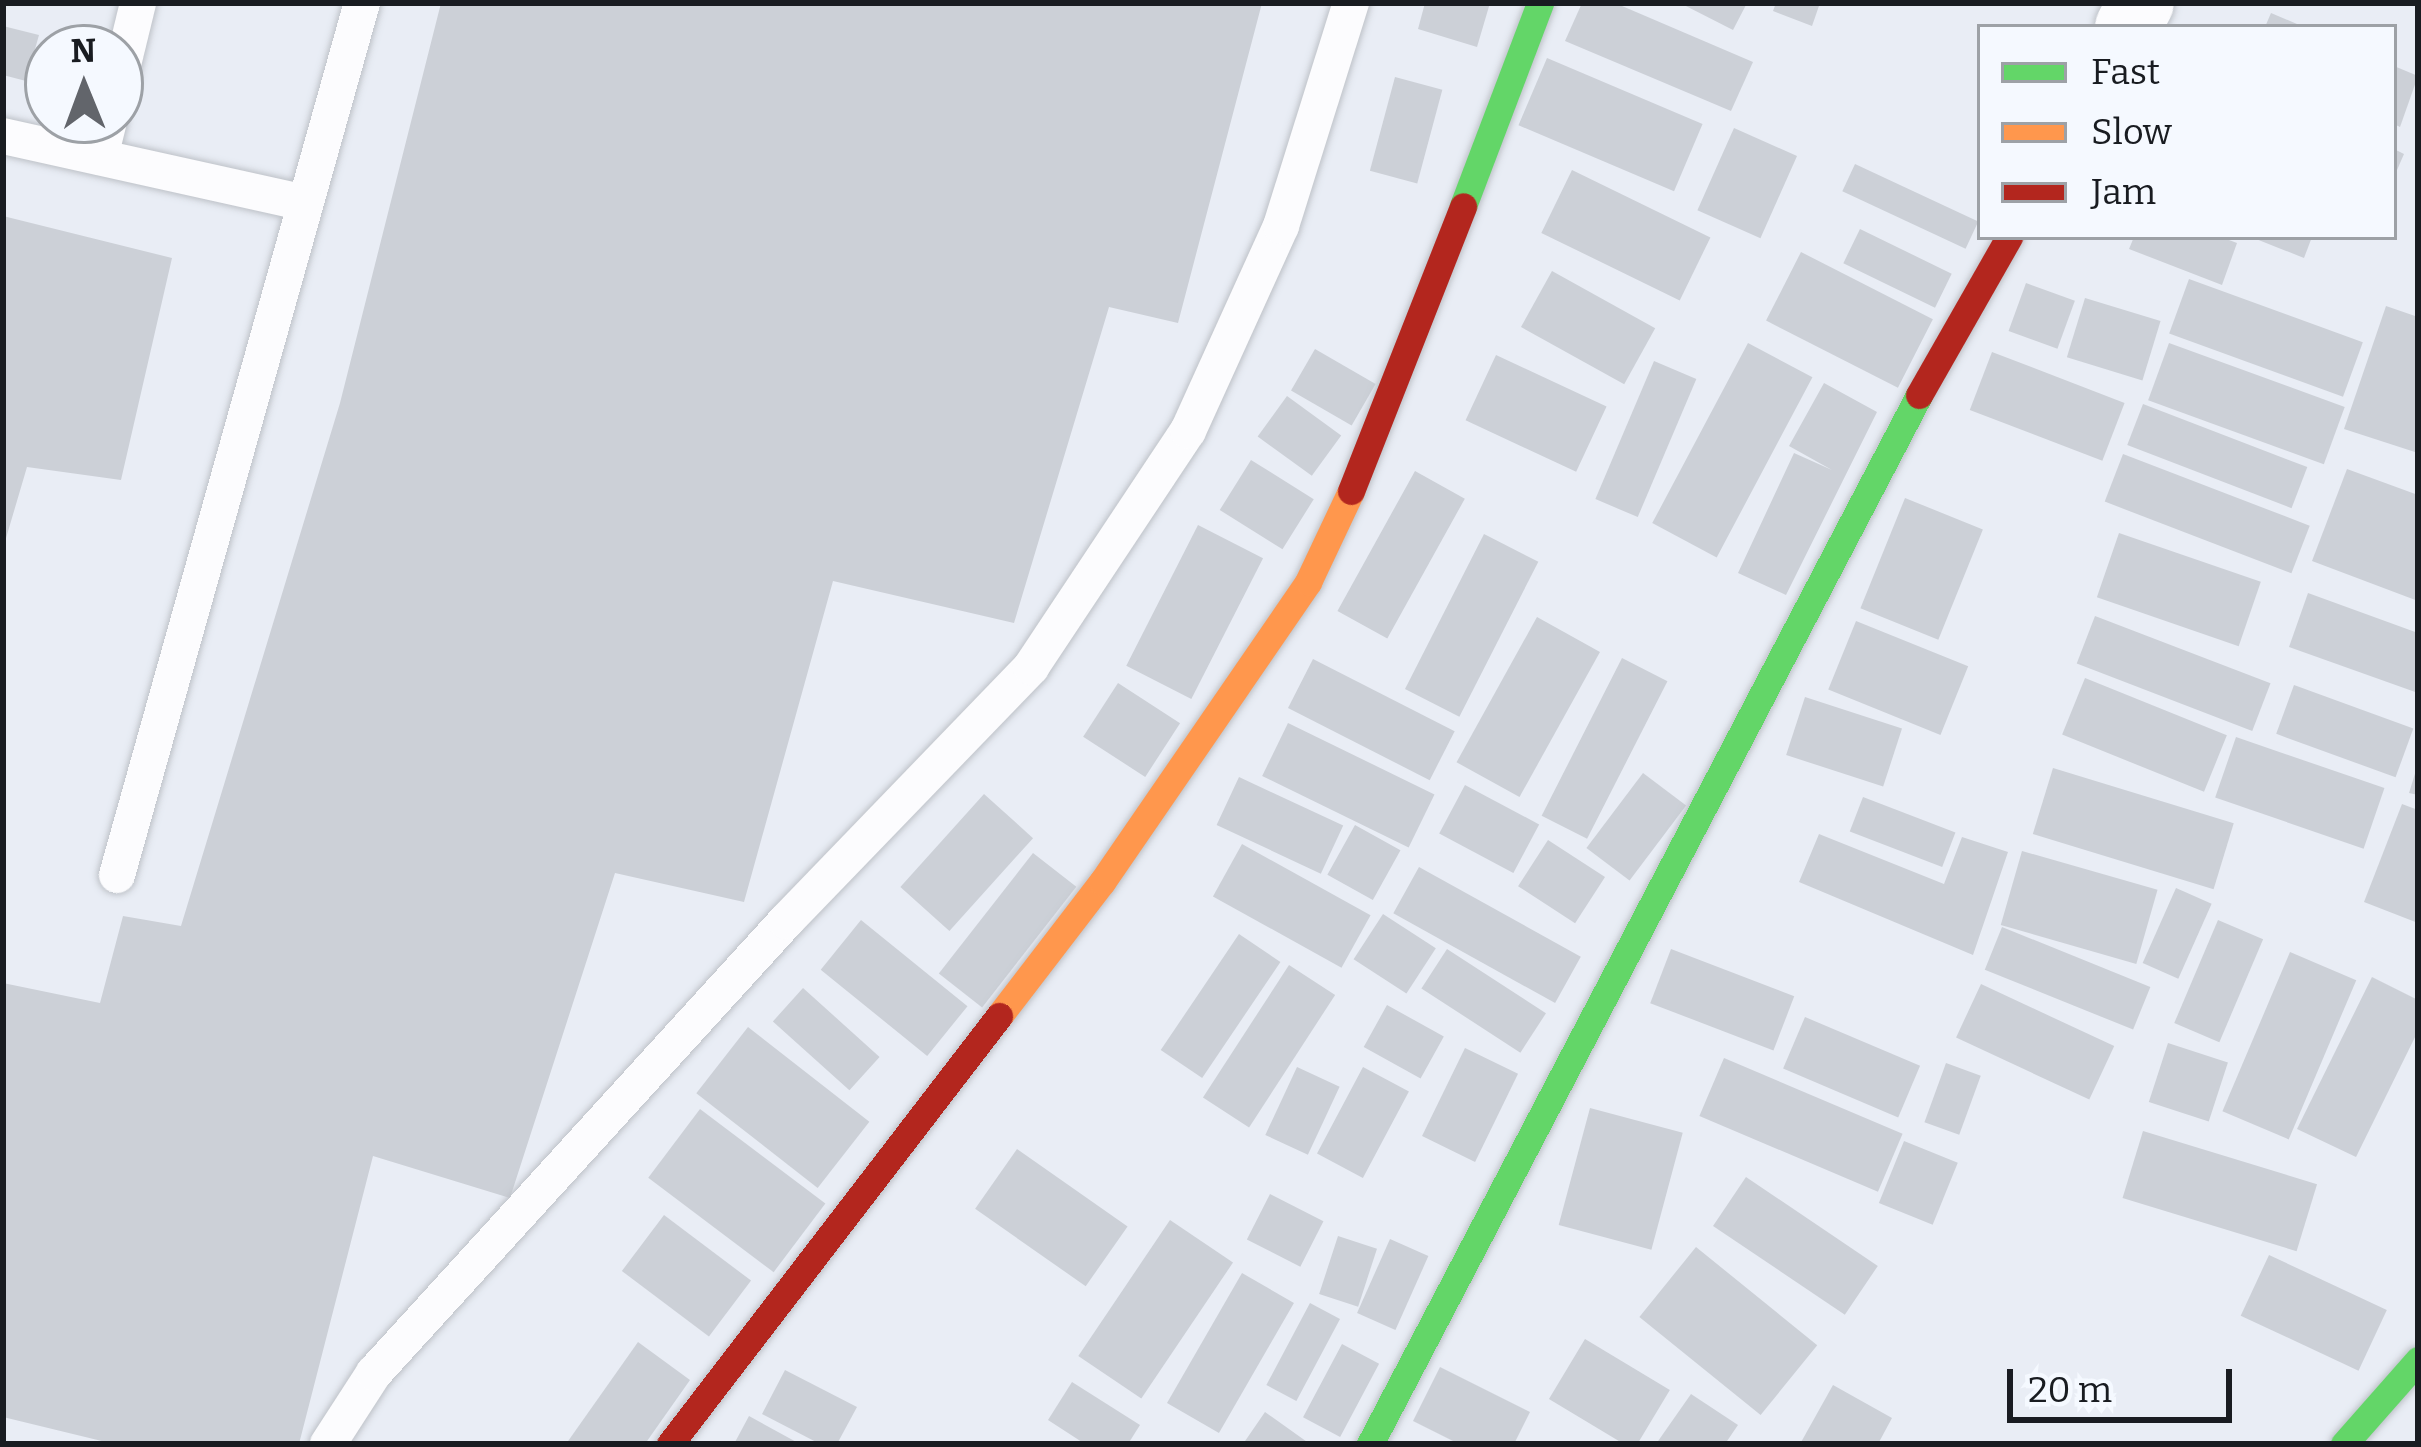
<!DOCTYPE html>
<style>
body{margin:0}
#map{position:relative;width:2421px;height:1447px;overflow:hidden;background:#e9edf5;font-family:Bitter,serif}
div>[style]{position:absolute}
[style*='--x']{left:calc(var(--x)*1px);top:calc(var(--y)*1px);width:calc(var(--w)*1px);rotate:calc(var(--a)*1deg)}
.building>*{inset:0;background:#ccd0d7;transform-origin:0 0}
.roads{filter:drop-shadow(0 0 3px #bec2c8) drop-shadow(0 0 3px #bec2c8)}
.lane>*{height:36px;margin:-18px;padding:0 18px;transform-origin:18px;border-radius:18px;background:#fcfcfe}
.street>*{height:66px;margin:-33px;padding:0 33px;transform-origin:33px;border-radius:33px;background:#fcfcfe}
.fast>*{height:27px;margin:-13.5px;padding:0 13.5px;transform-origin:13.5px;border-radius:13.5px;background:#63d668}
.slow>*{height:27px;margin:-13.5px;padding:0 13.5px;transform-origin:13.5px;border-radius:13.5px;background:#ff974d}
.jam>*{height:27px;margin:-13.5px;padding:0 13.5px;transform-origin:13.5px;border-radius:13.5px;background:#b3261e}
span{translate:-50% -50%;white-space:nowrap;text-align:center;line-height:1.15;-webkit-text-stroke:9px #f5f9ff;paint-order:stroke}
.frame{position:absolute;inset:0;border:6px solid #191c21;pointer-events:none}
.legend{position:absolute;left:1977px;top:24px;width:420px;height:216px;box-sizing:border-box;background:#f5f9ff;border:3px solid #9da1a6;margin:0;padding:15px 21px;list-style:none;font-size:36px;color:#191c21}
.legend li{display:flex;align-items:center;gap:24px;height:60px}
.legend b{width:60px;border:3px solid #9da1a6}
.north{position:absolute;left:24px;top:24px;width:120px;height:120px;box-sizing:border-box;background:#f5f9ff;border:3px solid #9da1a6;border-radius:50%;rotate:359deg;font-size:33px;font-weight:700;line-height:48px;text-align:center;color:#191c21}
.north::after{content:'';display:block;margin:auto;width:42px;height:54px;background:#62656b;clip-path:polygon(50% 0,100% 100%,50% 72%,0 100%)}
.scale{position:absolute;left:2007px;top:1369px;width:225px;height:54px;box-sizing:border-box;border:6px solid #191c21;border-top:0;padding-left:15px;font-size:36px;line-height:42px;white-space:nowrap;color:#191c21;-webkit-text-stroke:9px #f5f9ff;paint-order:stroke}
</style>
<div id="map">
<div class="building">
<i style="clip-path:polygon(441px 3px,1262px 3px,1178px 323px,1109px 307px,1014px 623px,833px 581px,744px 902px,615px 873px,510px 1198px,373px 1156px,299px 1444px,114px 1444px,3px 1417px,3px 983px,100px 1003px,123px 916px,181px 926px,340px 403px)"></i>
<i style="clip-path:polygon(1425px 3px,1490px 3px,1477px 47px,1418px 29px)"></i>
<i style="clip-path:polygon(1582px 3px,1615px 3px,1753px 62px,1731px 111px,1565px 41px)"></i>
<i style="clip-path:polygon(1680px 3px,1747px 3px,1733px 30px)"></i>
<i style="clip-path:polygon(1776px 3px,1820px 3px,1812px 26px,1773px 11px)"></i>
<i style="clip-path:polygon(2271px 13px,2304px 27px,2265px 27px)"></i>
<i style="clip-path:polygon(3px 26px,39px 35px,26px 81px,3px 75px)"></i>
<i style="left:1547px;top:58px;width:169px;height:73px;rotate:23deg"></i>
<i style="clip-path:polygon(2394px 66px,2418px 76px,2400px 127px,2394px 124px)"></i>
<i style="left:1395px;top:77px;width:49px;height:97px;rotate:15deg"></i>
<i style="left:1734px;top:128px;width:69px;height:90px;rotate:24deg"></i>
<i style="clip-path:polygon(2394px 149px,2404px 154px,2394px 177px)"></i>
<i style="left:1855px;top:164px;width:136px;height:30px;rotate:25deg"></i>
<i style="left:1572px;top:170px;width:154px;height:70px;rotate:26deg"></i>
<i style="clip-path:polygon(3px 216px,172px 258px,121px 480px,27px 467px,4px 545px)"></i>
<i style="left:1860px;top:229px;width:102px;height:38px;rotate:26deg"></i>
<i style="clip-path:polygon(2134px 237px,2221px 237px,2237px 243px,2222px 285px,2129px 249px)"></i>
<i style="clip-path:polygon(2251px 237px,2312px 237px,2304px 258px)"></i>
<i style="left:1801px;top:252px;width:148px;height:77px;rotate:27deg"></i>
<i style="left:1552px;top:271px;width:118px;height:64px;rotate:29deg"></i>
<i style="left:2189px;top:279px;width:185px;height:58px;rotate:20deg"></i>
<i style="left:2026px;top:283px;width:52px;height:51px;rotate:20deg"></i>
<i style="left:2085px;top:298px;width:79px;height:62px;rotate:17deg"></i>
<i style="clip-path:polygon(2386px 306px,2418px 317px,2418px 453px,2344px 429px)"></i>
<i style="left:1748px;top:343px;width:73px;height:204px;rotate:28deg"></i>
<i style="left:2169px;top:343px;width:187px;height:61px;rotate:20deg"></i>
<i style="left:1315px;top:349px;width:70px;height:48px;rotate:30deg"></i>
<i style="left:1992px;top:352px;width:142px;height:62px;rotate:21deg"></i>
<i style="left:1496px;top:355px;width:122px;height:72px;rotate:25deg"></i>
<i style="left:1654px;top:361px;width:46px;height:150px;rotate:23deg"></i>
<i style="clip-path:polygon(1824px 383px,1877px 412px,1786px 595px,1738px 573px,1794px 453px,1832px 470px,1789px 446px)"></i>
<i style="left:1287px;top:396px;width:67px;height:50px;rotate:36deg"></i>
<i style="left:2143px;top:404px;width:176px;height:44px;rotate:21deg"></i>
<i style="left:2123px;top:454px;width:200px;height:51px;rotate:21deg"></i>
<i style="left:1251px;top:460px;width:74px;height:59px;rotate:32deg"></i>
<i style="clip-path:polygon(2347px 469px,2418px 495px,2418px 601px,2312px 561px)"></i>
<i style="left:1415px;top:471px;width:57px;height:160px;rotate:29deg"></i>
<i style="left:1905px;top:498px;width:84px;height:119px;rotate:22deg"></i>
<i style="left:1198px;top:525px;width:73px;height:158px;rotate:27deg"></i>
<i style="left:2119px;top:533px;width:150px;height:68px;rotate:19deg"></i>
<i style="left:1484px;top:534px;width:61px;height:174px;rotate:27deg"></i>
<i style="clip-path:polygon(2308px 593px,2418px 633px,2418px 693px,2289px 647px)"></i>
<i style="left:2095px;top:616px;width:188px;height:51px;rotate:21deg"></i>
<i style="left:1537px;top:617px;width:72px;height:166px;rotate:29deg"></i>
<i style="left:1856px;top:621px;width:121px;height:74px;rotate:22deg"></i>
<i style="left:1622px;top:658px;width:51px;height:177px;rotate:27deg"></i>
<i style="left:1313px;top:659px;width:159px;height:55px;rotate:27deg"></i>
<i style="left:2085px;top:678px;width:153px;height:61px;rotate:22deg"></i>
<i style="left:1118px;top:683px;width:74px;height:64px;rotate:33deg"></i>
<i style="left:2294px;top:685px;width:127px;height:52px;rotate:20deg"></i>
<i style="left:1805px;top:697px;width:102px;height:61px;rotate:18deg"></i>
<i style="left:1288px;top:723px;width:163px;height:59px;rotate:26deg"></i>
<i style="left:2236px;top:737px;width:157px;height:64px;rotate:19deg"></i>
<i style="clip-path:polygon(2418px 764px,2418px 795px,2409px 793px)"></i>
<i style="left:2053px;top:768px;width:189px;height:69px;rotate:17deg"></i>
<i style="left:1643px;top:773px;width:54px;height:94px;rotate:37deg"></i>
<i style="left:1239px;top:777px;width:115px;height:53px;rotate:25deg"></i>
<i style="left:1465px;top:785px;width:84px;height:55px;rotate:28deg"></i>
<i style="left:984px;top:794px;width:66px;height:125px;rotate:42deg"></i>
<i style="left:1863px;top:797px;width:99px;height:37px;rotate:21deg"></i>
<i style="clip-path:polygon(2402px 804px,2418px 810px,2418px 923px,2364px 902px)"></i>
<i style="left:1355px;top:825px;width:52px;height:57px;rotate:29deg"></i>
<i style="clip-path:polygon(1819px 834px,1944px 884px,1962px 837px,2008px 852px,1973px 955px,1799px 882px)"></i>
<i style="left:1548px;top:840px;width:68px;height:55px;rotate:33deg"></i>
<i style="left:1242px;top:844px;width:147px;height:60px;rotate:29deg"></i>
<i style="left:2022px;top:851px;width:141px;height:77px;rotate:16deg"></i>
<i style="left:1033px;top:853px;width:55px;height:153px;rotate:38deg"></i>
<i style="left:1419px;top:867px;width:185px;height:53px;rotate:29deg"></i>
<i style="left:2176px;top:888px;width:39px;height:82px;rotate:24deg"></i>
<i style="left:1383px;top:914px;width:63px;height:54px;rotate:33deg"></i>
<i style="left:861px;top:920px;width:137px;height:64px;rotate:39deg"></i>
<i style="left:2218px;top:920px;width:49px;height:112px;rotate:23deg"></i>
<i style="left:2002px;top:927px;width:160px;height:46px;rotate:22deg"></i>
<i style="left:1239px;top:934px;width:50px;height:140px;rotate:34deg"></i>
<i style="left:1447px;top:949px;width:118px;height:47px;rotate:33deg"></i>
<i style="left:1671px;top:949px;width:132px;height:58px;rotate:21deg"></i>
<i style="left:2290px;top:952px;width:72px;height:173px;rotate:23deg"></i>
<i style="left:1289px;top:965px;width:55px;height:158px;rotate:33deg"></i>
<i style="clip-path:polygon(2372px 977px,2418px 1000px,2418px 1031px,2356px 1157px,2297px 1129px)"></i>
<i style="left:1981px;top:984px;width:147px;height:59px;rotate:25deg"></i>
<i style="left:803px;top:988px;width:103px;height:45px;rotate:42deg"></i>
<i style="left:1387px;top:1005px;width:65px;height:48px;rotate:29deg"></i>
<i style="left:1805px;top:1017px;width:125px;height:56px;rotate:23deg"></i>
<i style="left:748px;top:1027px;width:154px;height:84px;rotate:38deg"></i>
<i style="left:2168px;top:1043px;width:63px;height:62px;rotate:18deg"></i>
<i style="left:1465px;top:1048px;width:59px;height:98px;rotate:26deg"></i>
<i style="left:1724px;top:1058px;width:194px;height:63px;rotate:23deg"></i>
<i style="left:1946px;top:1063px;width:37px;height:63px;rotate:20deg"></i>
<i style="left:1297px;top:1067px;width:47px;height:75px;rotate:25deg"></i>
<i style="left:1363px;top:1067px;width:52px;height:98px;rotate:28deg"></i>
<i style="left:1590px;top:1108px;width:96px;height:121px;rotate:15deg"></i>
<i style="left:700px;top:1109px;width:157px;height:86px;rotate:37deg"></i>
<i style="left:2143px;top:1131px;width:182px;height:70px;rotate:17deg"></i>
<i style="left:1904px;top:1141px;width:58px;height:67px;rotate:22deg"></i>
<i style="left:1017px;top:1149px;width:135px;height:73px;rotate:35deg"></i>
<i style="left:1746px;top:1177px;width:159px;height:59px;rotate:34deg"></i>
<i style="left:1270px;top:1194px;width:60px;height:51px;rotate:27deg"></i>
<i style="left:664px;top:1215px;width:109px;height:70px;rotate:37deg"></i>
<i style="left:1170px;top:1220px;width:76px;height:164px;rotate:34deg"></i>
<i style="left:1338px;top:1236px;width:41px;height:61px;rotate:18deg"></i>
<i style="left:1390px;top:1239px;width:42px;height:81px;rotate:24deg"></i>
<i style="left:1696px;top:1247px;width:156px;height:90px;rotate:39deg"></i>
<i style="left:2269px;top:1255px;width:130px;height:67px;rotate:25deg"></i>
<i style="left:1242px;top:1273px;width:60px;height:150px;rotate:30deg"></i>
<i style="left:1310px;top:1303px;width:34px;height:93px;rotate:28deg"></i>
<i style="left:1585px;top:1339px;width:99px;height:70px;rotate:31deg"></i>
<i style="clip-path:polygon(638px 1342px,690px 1380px,645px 1444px,566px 1444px)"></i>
<i style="left:1342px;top:1344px;width:42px;height:83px;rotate:28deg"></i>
<i style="clip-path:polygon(1440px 1367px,1530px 1412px,1514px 1444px,1459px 1444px,1413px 1421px)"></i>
<i style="clip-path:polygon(785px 1370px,857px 1407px,837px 1444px,820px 1444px,762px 1414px)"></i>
<i style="clip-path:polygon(1072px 1382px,1140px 1425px,1128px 1444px,1085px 1444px,1048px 1420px)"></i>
<i style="clip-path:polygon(1833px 1385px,1892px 1418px,1878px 1444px,1800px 1444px)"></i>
<i style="clip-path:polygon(1691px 1394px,1738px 1425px,1725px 1444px,1656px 1444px)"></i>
<i style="clip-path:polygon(1265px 1412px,1310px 1444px,1243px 1444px)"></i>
<i style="clip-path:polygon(749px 1416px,800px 1444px,734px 1444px)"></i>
</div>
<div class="roads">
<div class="lane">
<i style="--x:120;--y:77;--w:76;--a:-76.3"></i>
<i style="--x:3;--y:136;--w:308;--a:12.5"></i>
<i style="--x:100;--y:157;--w:38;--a:-76"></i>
<i style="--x:117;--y:875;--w:906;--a:-74.31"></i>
<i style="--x:328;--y:1444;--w:85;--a:-57.1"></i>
<i style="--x:374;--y:1373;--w:612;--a:-47.65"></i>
<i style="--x:786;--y:921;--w:353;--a:-46"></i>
<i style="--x:1031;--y:667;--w:283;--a:-56.4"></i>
<i style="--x:1188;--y:431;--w:225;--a:-65.6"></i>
<i style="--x:1281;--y:226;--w:234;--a:-72.6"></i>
</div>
<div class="street">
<i style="--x:2128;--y:27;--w:27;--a:-62"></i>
</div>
<div class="fast">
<i style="--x:1463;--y:206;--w:217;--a:-69.2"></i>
<i style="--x:1370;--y:1444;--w:1184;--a:-62.37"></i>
<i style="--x:2344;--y:1444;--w:112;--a:-48.6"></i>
</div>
<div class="slow">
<i style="--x:999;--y:1016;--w:169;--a:-52.5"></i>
<i style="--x:1102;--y:882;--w:364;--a:-55.5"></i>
<i style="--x:1308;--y:582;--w:101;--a:-64.7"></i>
</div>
<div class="jam">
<i style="--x:1919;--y:395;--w:182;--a:-60.3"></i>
<i style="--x:1351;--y:491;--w:306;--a:-68.5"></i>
<i style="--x:670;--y:1444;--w:540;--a:-52.45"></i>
</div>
</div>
<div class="frame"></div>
<ul class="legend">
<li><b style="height:15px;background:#63d668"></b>Fast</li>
<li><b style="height:15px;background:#ff974d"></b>Slow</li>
<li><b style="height:15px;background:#b3261e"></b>Jam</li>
</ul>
<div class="north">N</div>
<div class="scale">20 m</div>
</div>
